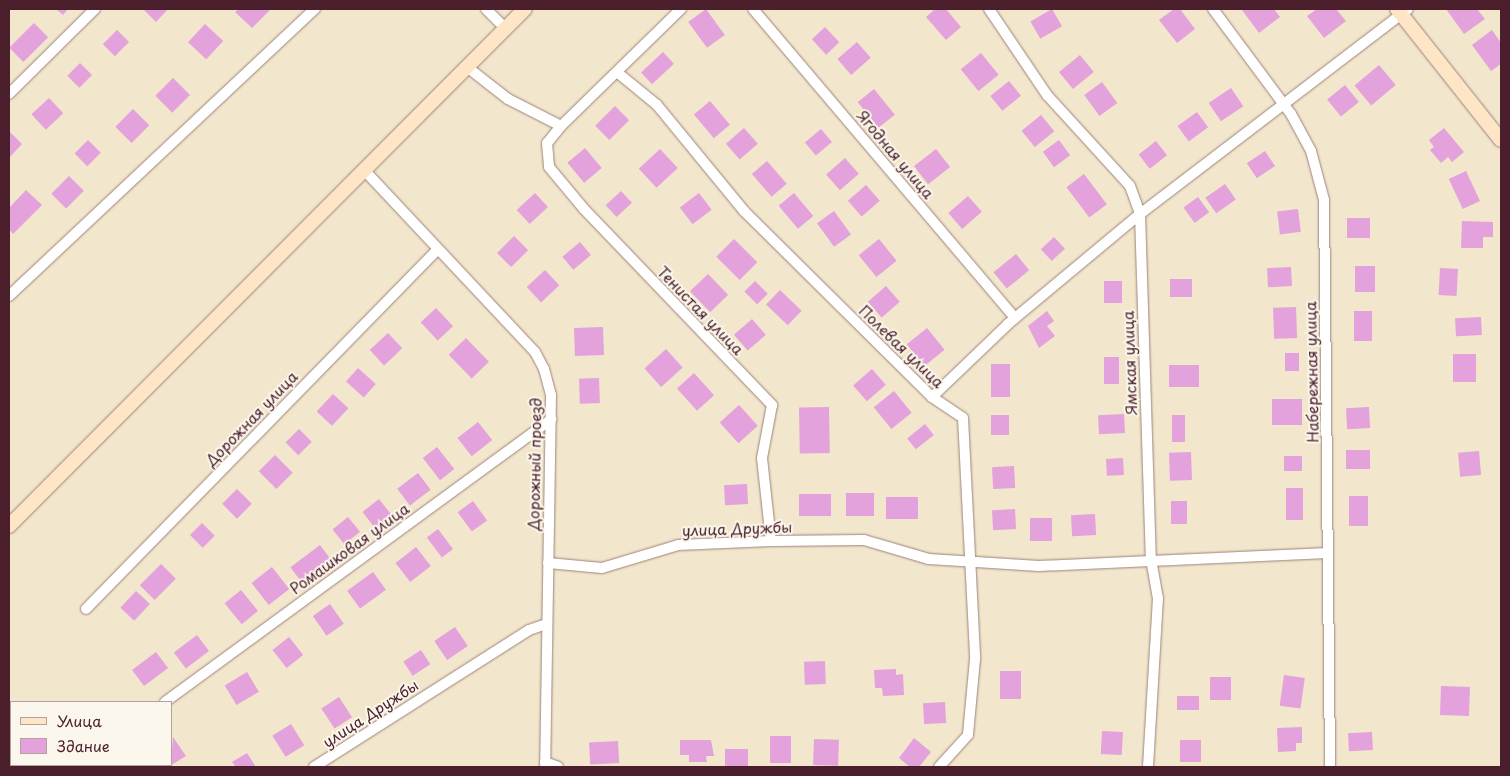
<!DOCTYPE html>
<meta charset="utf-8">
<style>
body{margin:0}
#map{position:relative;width:1510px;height:776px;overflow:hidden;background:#f2e6cc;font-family:"Playpen Sans",sans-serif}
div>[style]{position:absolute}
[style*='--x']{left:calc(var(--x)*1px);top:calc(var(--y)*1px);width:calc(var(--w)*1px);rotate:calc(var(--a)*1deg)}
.building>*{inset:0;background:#e3a2dc;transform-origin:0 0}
.roads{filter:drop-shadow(0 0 1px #9e827c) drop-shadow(0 0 1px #9e827c)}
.street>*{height:10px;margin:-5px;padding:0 5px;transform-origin:5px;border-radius:5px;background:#fff}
.secondary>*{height:14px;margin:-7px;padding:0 7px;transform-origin:7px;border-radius:7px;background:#fde5c5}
span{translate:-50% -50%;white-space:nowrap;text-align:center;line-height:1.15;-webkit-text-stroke:4px #fbf7ec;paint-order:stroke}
.street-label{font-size:15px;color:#4a1f2b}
.frame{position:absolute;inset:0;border:10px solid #4a1f2b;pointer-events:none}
.legend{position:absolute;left:10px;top:701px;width:162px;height:65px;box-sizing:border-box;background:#fbf7ec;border:1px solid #b4a19f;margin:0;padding:6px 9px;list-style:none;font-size:15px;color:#4a1f2b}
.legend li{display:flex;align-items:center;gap:10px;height:25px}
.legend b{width:25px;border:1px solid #b4a19f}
</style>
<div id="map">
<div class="building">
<i style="clip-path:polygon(56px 9px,68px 9px,63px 15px)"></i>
<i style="clip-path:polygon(143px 9px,168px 9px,156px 22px)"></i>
<i style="clip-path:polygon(239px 9px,271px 9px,252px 28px,235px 12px)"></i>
<i style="left:706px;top:9px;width:32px;height:22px;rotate:54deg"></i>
<i style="clip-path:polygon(935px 9px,946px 9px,961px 27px,946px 40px,926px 17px)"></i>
<i style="left:1052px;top:9px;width:20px;height:25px;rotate:60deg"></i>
<i style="clip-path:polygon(1174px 9px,1180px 9px,1195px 29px,1177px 43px,1159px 20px)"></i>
<i style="clip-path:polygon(1274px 9px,1280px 17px,1259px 33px,1242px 10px)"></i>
<i style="clip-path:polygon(1317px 9px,1336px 9px,1346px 21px,1324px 38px,1307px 16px)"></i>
<i style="clip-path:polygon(1446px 9px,1477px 9px,1485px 19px,1464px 34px)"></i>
<i style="left:34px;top:23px;width:20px;height:35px;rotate:45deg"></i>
<i style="left:205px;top:24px;width:25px;height:25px;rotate:43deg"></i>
<i style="left:825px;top:27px;width:21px;height:18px;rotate:47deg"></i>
<i style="left:117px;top:30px;width:17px;height:20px;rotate:45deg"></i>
<i style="clip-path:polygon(1492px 30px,1501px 43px,1501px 64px,1491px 71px,1472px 45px)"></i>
<i style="left:857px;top:42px;width:21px;height:26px;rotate:49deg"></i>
<i style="left:663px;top:52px;width:16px;height:30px;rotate:47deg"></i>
<i style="left:981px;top:53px;width:28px;height:26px;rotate:51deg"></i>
<i style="left:1080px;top:55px;width:22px;height:27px;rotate:51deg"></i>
<i style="left:80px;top:63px;width:17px;height:18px;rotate:45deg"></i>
<i style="left:1379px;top:65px;width:26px;height:32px;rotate:50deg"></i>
<i style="left:173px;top:78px;width:24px;height:25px;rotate:45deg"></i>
<i style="left:1009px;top:81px;width:19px;height:24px;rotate:51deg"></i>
<i style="left:1102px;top:82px;width:26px;height:22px;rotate:54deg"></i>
<i style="left:1345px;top:85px;width:22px;height:23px;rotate:51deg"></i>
<i style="left:1231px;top:88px;width:22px;height:27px;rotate:56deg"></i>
<i style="left:874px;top:89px;width:33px;height:21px;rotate:51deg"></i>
<i style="left:49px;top:98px;width:21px;height:24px;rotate:47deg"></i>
<i style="left:710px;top:101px;width:31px;height:21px;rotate:50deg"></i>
<i style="left:615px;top:106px;width:20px;height:28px;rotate:45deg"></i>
<i style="left:133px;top:109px;width:23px;height:25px;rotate:45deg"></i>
<i style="left:1197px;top:112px;width:19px;height:24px;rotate:54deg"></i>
<i style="left:1041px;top:115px;width:21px;height:25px;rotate:51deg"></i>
<i style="left:744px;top:128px;width:21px;height:24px;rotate:49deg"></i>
<i style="clip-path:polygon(1444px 128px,1464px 152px,1452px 162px,1448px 157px,1441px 163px,1430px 150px,1434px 147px,1429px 140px)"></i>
<i style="left:821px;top:129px;width:17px;height:21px;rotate:50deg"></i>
<i style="clip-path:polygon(9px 131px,22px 144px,9px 158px)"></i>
<i style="left:88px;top:140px;width:18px;height:19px;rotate:45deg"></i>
<i style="left:1059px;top:140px;width:19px;height:20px;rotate:54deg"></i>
<i style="left:1156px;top:141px;width:18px;height:22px;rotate:52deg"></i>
<i style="left:585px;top:148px;width:26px;height:23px;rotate:50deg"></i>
<i style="left:660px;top:149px;width:26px;height:29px;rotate:47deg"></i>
<i style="left:936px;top:149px;width:23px;height:28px;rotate:52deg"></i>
<i style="left:1265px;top:151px;width:18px;height:22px;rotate:56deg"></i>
<i style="left:845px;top:158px;width:21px;height:25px;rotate:49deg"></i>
<i style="left:767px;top:161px;width:30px;height:20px;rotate:49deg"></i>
<i style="left:1466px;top:171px;width:33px;height:19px;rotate:65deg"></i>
<i style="left:1084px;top:174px;width:38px;height:22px;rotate:53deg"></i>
<i style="left:69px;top:176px;width:21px;height:25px;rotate:45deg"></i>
<i style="left:1225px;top:184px;width:19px;height:24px;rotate:55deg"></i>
<i style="left:866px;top:185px;width:21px;height:24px;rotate:49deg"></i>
<i style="clip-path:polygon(26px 190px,42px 205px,13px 234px,9px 229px,9px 208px)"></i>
<i style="left:621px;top:191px;width:16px;height:21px;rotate:47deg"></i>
<i style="left:535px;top:193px;width:19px;height:25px;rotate:47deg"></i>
<i style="left:699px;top:193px;width:21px;height:24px;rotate:53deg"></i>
<i style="left:794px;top:193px;width:30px;height:20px;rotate:50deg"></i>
<i style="left:968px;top:196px;width:21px;height:26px;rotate:49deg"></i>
<i style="left:1198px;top:197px;width:19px;height:18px;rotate:54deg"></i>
<i style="left:1298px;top:209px;width:23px;height:21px;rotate:83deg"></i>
<i style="left:834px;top:211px;width:29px;height:21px;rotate:54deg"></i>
<i style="left:1347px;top:218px;width:23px;height:20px"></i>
<i style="clip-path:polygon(1462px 221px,1493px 222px,1493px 237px,1483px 237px,1483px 248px,1461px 248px)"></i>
<i style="left:514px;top:236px;width:20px;height:24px;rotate:45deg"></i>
<i style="left:1054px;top:237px;width:16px;height:18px;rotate:47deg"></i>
<i style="left:734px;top:239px;width:33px;height:25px;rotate:45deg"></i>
<i style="left:879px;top:239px;width:28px;height:26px;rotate:51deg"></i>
<i style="left:580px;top:242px;width:17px;height:23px;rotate:50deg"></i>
<i style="left:1016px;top:254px;width:21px;height:29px;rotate:51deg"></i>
<i style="left:1355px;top:266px;width:20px;height:26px"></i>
<i style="left:1291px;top:267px;width:19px;height:24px;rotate:87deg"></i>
<i style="left:1440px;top:268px;width:18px;height:27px;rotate:3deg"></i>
<i style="left:545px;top:270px;width:21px;height:25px;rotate:47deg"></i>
<i style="left:708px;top:274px;width:29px;height:25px;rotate:46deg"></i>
<i style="left:1170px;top:279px;width:22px;height:18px"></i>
<i style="left:755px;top:281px;width:18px;height:15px;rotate:45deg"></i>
<i style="left:1104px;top:281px;width:18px;height:22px"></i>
<i style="left:886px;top:286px;width:21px;height:24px;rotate:49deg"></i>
<i style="left:780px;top:290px;width:30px;height:20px;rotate:44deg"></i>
<i style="left:1296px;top:307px;width:31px;height:23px;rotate:88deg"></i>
<i style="left:436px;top:308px;width:25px;height:21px;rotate:47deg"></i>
<i style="clip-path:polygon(1047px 311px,1054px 321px,1047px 326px,1055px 336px,1039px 348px,1028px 326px)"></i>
<i style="left:1354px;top:311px;width:18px;height:30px"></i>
<i style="left:1481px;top:317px;width:18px;height:26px;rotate:87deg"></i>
<i style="left:752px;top:319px;width:21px;height:24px;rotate:49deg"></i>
<i style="left:603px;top:327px;width:28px;height:29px;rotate:88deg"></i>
<i style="left:927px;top:328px;width:28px;height:26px;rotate:51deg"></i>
<i style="left:388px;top:333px;width:21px;height:25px;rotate:47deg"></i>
<i style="left:466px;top:338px;width:33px;height:24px;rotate:46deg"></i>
<i style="left:666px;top:349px;width:25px;height:29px;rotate:48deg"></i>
<i style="left:1285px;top:353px;width:14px;height:18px"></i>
<i style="left:1453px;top:354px;width:23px;height:28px"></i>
<i style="left:1104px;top:357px;width:15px;height:27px"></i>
<i style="left:991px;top:364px;width:19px;height:33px"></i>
<i style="left:1199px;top:365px;width:22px;height:30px;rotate:90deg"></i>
<i style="left:358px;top:368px;width:24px;height:18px;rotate:42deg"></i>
<i style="left:872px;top:369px;width:21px;height:25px;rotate:49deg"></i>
<i style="left:694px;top:373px;width:30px;height:23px;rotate:48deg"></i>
<i style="left:599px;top:378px;width:25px;height:20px;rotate:88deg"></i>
<i style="left:894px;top:391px;width:28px;height:26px;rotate:51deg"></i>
<i style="left:333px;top:394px;width:21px;height:24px;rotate:43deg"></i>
<i style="left:1272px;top:399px;width:30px;height:26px"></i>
<i style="left:739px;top:405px;width:28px;height:26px;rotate:48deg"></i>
<i style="left:829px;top:407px;width:46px;height:30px;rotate:89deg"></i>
<i style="left:1369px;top:407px;width:21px;height:23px;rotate:87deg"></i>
<i style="left:1124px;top:414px;width:19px;height:26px;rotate:87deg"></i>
<i style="left:1009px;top:415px;width:20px;height:18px;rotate:90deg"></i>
<i style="left:1172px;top:415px;width:13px;height:27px"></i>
<i style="left:478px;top:422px;width:23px;height:26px;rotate:52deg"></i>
<i style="left:925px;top:424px;width:14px;height:23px;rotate:51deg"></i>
<i style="left:299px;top:429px;width:18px;height:19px;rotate:45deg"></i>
<i style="left:437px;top:447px;width:28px;height:18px;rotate:52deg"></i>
<i style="left:1370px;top:450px;width:19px;height:24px;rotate:90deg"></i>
<i style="left:1479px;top:451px;width:24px;height:21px;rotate:85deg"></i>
<i style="left:1191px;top:452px;width:28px;height:22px;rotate:88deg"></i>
<i style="left:275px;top:455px;width:25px;height:23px;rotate:45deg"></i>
<i style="left:1302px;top:456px;width:15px;height:18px;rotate:90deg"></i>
<i style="left:1123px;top:458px;width:17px;height:17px;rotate:87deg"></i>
<i style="left:1014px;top:466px;width:22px;height:22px;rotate:87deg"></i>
<i style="left:418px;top:473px;width:21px;height:26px;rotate:53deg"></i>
<i style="left:747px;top:484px;width:20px;height:23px;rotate:87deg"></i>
<i style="left:1286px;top:488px;width:17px;height:32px"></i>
<i style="left:237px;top:489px;width:21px;height:21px;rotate:45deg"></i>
<i style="left:874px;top:493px;width:23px;height:28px;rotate:90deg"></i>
<i style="left:799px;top:494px;width:32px;height:22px"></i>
<i style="left:1349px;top:496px;width:19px;height:30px"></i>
<i style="left:886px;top:497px;width:32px;height:22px"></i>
<i style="left:379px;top:499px;width:23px;height:21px;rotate:52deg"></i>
<i style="left:473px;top:501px;width:24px;height:19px;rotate:54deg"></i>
<i style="left:1187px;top:501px;width:23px;height:16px;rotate:90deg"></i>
<i style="left:1015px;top:509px;width:20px;height:23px;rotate:87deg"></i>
<i style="left:1095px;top:514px;width:21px;height:24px;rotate:87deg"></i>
<i style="left:348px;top:517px;width:19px;height:20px;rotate:51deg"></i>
<i style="left:1030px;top:518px;width:22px;height:23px"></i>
<i style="left:202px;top:523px;width:18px;height:17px;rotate:45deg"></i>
<i style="left:438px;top:529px;width:25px;height:14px;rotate:53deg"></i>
<i style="left:320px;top:545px;width:20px;height:37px;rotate:53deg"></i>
<i style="left:416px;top:547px;width:24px;height:26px;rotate:52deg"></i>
<i style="left:161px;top:564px;width:21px;height:30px;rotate:45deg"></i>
<i style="left:272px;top:567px;width:28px;height:26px;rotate:52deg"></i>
<i style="left:373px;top:572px;width:22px;height:32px;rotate:54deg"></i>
<i style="left:241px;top:590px;width:27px;height:21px;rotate:51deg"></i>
<i style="left:136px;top:591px;width:19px;height:23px;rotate:43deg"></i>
<i style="left:330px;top:604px;width:24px;height:21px;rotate:55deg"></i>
<i style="left:455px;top:627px;width:23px;height:25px;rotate:56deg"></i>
<i style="left:197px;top:635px;width:20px;height:29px;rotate:53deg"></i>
<i style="left:289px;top:637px;width:23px;height:21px;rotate:52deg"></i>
<i style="left:421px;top:650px;width:17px;height:21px;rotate:57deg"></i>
<i style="left:156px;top:652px;width:20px;height:30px;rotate:53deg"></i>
<i style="left:825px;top:661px;width:23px;height:21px;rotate:88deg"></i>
<i style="clip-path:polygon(896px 669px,896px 675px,903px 674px,904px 695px,883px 696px,882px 688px,875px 688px,874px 670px)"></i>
<i style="left:1000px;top:671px;width:21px;height:28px"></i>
<i style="left:247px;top:672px;width:23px;height:26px;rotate:59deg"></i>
<i style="left:1284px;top:675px;width:21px;height:31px;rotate:8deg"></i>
<i style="left:1210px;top:677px;width:21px;height:23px"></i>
<i style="left:1441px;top:686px;width:29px;height:29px;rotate:2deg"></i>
<i style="left:1177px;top:696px;width:22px;height:14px"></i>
<i style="left:339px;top:697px;width:24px;height:21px;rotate:57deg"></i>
<i style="left:945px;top:702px;width:21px;height:22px;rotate:87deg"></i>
<i style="left:291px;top:724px;width:25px;height:22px;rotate:58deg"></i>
<i style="clip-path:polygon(1302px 727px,1302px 743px,1296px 743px,1296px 751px,1278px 752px,1277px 728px)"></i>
<i style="left:1102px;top:731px;width:21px;height:23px;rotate:3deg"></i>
<i style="left:1372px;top:732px;width:18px;height:24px;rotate:87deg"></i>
<i style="left:770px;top:736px;width:21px;height:27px"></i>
<i style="clip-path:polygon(173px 737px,186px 756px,168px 767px,167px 767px,171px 765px)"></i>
<i style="clip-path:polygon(914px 738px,931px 752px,919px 767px,910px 767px,899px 758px)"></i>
<i style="left:814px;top:739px;width:25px;height:26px;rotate:2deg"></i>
<i style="clip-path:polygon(680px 740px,711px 740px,714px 756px,706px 756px,707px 762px,689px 762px,689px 755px,680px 755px)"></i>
<i style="left:1180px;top:740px;width:21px;height:22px"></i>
<i style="left:618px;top:741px;width:22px;height:29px;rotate:87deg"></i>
<i style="left:748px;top:749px;width:18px;height:23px;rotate:90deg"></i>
<i style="clip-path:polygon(247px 753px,256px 767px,236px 767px,232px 762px)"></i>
</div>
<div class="roads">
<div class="street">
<i style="--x:486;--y:9;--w:27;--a:45"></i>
<i style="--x:753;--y:9;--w:405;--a:49.7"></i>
<i style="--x:989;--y:9;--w:104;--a:56"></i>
<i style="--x:1047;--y:95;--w:123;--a:47.6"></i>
<i style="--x:1130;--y:186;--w:30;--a:70"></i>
<i style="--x:1140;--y:214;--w:345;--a:88.2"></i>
<i style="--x:1151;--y:559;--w:40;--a:80"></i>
<i style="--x:1158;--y:598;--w:169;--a:93.4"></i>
<i style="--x:1213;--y:9;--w:131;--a:53.4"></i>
<i style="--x:1291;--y:114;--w:42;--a:61.6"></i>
<i style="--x:1311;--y:151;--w:51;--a:75.1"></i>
<i style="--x:1324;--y:200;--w:567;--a:89.39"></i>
<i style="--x:467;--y:67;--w:52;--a:38"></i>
<i style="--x:508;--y:99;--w:59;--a:27"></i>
<i style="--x:561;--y:126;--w:168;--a:-44.3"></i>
<i style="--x:618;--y:73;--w:50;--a:39.4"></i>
<i style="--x:657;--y:105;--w:137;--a:50.6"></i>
<i style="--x:744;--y:211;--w:264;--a:44.7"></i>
<i style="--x:932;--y:397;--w:37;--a:34"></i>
<i style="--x:963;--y:418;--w:241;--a:87.1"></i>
<i style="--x:975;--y:659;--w:76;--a:95.3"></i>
<i style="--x:968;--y:735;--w:43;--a:132.2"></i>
<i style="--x:9;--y:94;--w:121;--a:-44.7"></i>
<i style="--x:561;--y:126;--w:22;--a:129"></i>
<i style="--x:547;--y:143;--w:24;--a:85"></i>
<i style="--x:549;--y:167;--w:55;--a:50.2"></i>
<i style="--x:584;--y:209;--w:272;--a:46.2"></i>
<i style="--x:772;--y:405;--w:54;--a:100.7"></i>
<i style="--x:762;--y:458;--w:83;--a:83.8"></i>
<i style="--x:366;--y:172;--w:247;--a:46.8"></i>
<i style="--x:535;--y:352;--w:19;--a:62"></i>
<i style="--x:544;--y:369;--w:27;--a:75"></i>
<i style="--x:551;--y:395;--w:372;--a:90.9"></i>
<i style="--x:9;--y:296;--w:420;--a:-43.2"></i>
<i style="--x:932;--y:397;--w:105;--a:-43.8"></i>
<i style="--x:1008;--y:324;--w:172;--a:-39.8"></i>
<i style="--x:1140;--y:214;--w:337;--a:-37.4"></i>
<i style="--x:548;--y:563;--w:54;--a:5.3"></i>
<i style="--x:602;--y:568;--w:79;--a:-16.8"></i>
<i style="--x:678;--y:545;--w:93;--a:-2.5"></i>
<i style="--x:771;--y:541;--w:93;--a:-0.6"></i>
<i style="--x:864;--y:540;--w:68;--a:16.3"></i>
<i style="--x:929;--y:559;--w:110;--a:3.6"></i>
<i style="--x:1039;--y:566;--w:289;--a:-2.6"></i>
<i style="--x:86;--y:609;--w:503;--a:-45.64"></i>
<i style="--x:165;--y:702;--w:479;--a:-36.2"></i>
<i style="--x:545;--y:762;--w:14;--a:21"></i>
<i style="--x:314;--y:767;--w:255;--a:-32.5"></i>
<i style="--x:529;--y:630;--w:18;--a:-19"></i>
</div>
<div class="secondary">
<i style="--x:1397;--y:9;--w:167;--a:51.6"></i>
<i style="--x:9;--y:526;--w:730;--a:-45.06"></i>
</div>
</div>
<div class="street-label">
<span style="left:896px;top:154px;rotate:50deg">Ягодная улица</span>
<span style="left:701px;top:310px;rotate:46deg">Тенистая улица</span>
<span style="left:902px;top:346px;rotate:44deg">Полевая улица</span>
<span style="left:1129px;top:363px;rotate:-92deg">Ямская улица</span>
<span style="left:1311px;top:372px;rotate:-91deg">Набережная улица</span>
<span style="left:251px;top:418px;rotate:-46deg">Дорожная улица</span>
<span style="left:534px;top:464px;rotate:-89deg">Дорожный проезд</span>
<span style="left:737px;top:528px;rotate:-2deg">улица Дружбы</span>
<span style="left:349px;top:548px;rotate:-36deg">Ромашковая улица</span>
<span style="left:370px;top:713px;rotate:-33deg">улица Дружбы</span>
</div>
<div class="frame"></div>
<ul class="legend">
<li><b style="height:6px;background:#fde5c5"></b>Улица</li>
<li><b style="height:14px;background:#e3a2dc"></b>Здание</li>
</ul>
</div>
